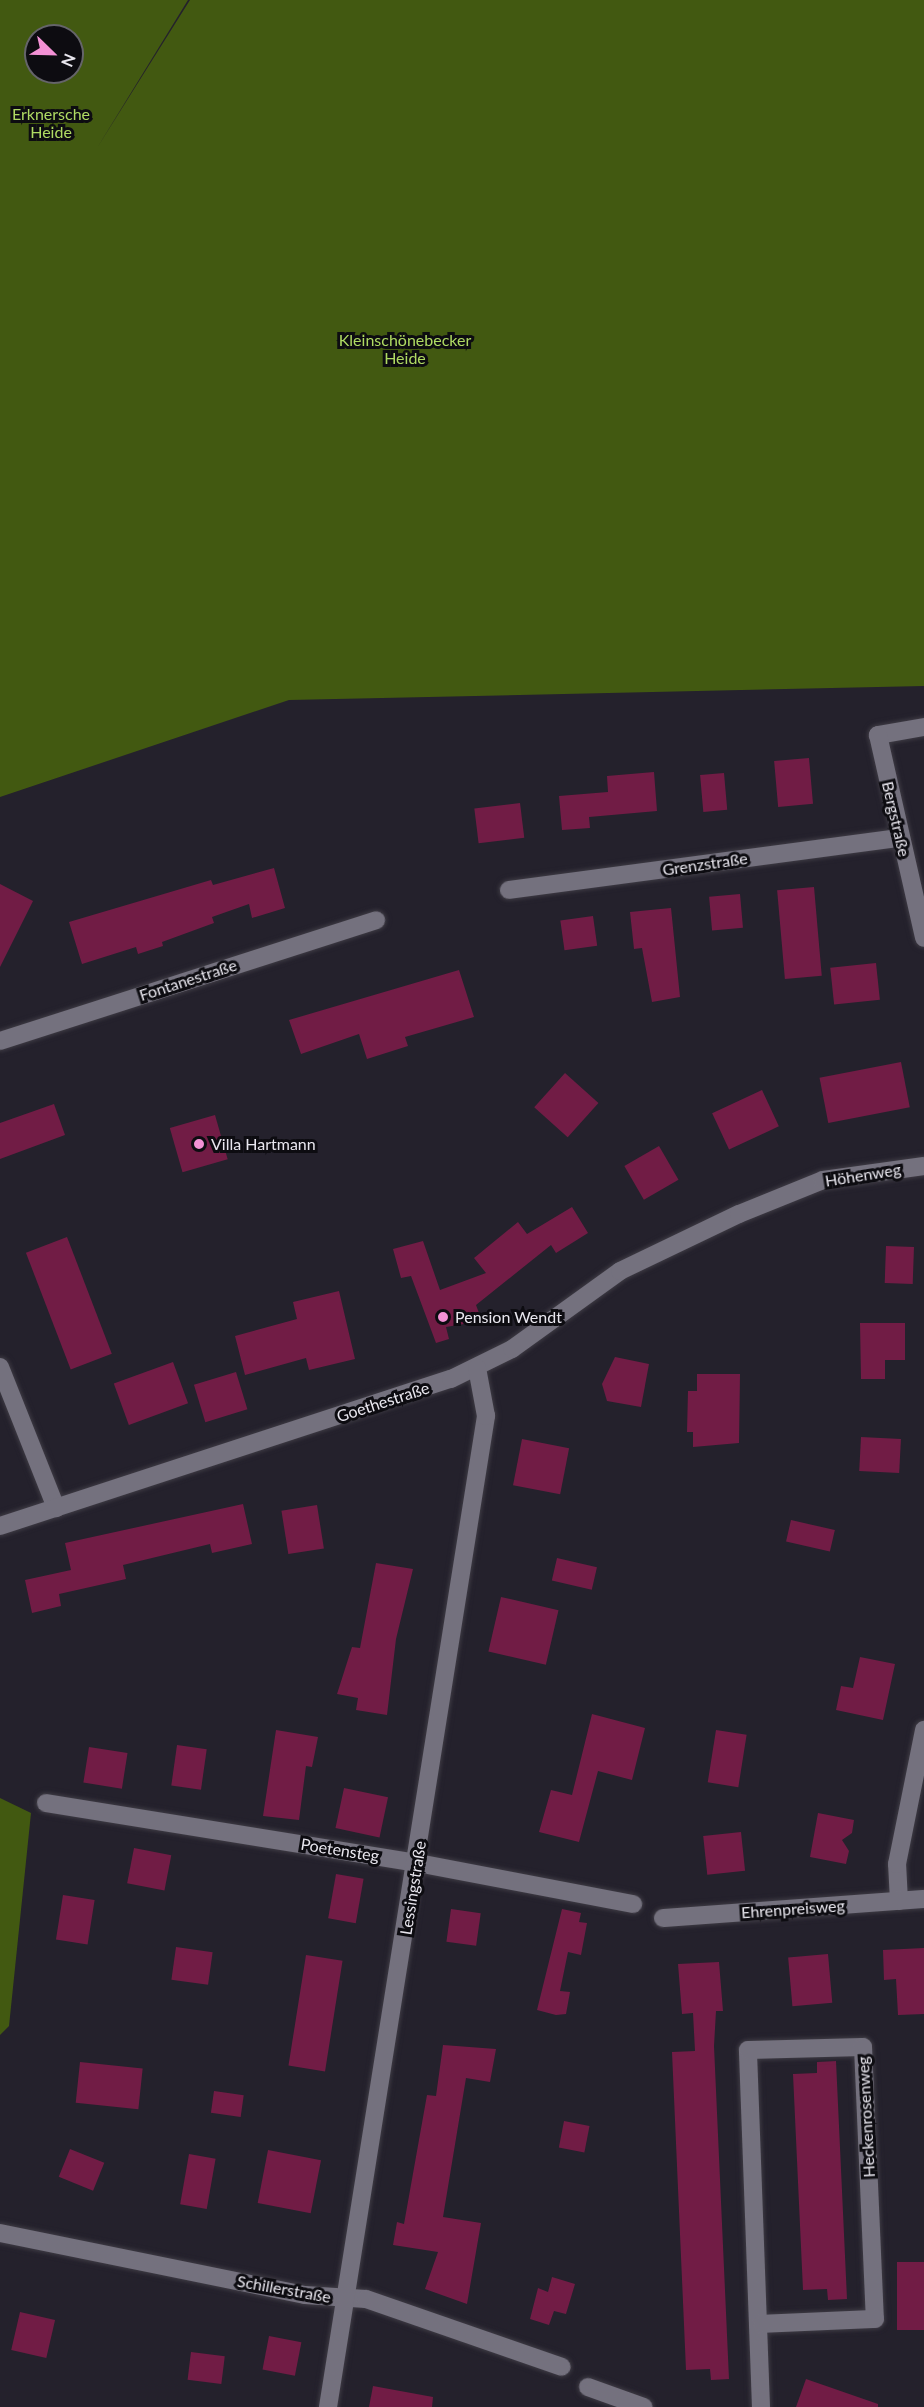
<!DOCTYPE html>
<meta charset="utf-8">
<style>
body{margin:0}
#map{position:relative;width:924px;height:2407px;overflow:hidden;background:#24212c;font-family:Lato,sans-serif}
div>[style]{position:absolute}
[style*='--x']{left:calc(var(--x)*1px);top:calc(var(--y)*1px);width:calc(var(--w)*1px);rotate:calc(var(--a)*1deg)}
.forest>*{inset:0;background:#425911}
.building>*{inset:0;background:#711c45;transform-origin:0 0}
.roads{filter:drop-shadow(0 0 2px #3e3b44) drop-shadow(0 0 2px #3e3b44)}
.minor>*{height:18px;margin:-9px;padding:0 9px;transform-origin:9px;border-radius:9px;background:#74717e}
.dots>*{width:16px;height:16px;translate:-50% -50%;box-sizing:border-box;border:3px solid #0d0c11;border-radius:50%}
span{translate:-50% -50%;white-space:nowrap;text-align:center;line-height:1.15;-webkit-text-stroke:6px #0d0c11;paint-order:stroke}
.park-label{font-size:16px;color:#afda63}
.street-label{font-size:16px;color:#e9e7ef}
.poi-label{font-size:16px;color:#e9e7ef}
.left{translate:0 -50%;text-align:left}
.north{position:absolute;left:24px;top:24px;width:60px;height:60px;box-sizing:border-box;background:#0d0c11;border:2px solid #65646a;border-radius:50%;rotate:113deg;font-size:16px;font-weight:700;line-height:24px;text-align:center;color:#e9e7ef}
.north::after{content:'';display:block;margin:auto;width:21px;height:27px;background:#f391d5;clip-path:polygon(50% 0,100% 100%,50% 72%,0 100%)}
</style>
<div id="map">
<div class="forest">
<i style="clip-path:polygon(evenodd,0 0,188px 0,97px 148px,190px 0,924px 0,924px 686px,289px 700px,0 797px,0 0,36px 36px,72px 36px,72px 72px,36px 72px,36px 36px)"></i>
<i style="clip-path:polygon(0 1798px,31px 1813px,9px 2026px,0 2035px)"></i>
</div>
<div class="building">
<i style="left:809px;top:758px;width:46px;height:35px;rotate:85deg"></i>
<i style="clip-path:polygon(654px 772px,657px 811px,589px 817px,590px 828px,562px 830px,559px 796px,608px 792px,607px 776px)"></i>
<i style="left:724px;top:773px;width:37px;height:24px;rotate:85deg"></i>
<i style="left:520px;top:803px;width:35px;height:46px;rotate:83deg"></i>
<i style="clip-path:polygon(274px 868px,285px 908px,252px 918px,249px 904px,212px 917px,214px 923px,162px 942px,163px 946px,138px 954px,136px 947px,82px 964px,69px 922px,211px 880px,213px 885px)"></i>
<i style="clip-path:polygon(0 884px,33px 901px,0 967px)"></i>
<i style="left:814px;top:887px;width:89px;height:37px;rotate:85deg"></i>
<i style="left:740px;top:894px;width:34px;height:31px;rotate:85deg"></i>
<i style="clip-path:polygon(671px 908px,680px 997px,652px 1002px,642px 948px,634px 949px,630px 912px)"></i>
<i style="left:593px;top:916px;width:30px;height:33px;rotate:82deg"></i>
<i style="left:876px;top:963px;width:37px;height:46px;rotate:84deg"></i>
<i style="clip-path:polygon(459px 970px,474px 1017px,405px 1037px,408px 1046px,367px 1059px,359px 1034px,301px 1054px,289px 1020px)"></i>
<i style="left:901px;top:1062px;width:46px;height:83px;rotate:79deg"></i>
<i style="left:565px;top:1073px;width:45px;height:46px;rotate:42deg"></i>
<i style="left:762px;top:1090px;width:40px;height:55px;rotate:65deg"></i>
<i style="clip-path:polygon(54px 1104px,65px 1135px,0 1159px,0 1123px)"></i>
<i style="left:215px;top:1115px;width:46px;height:47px;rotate:74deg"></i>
<i style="left:659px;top:1146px;width:39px;height:40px;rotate:60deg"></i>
<i style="clip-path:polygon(572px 1207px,588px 1233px,556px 1253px,551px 1245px,476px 1305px,482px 1321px,446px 1327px,449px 1339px,436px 1343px,411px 1276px,401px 1278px,393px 1249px,423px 1241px,440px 1290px,486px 1273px,474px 1258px,518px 1222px,527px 1234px)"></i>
<i style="left:67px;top:1237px;width:125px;height:44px;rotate:69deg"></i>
<i style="left:886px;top:1246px;width:28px;height:37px;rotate:2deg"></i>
<i style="clip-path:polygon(339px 1291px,355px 1359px,309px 1370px,306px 1358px,245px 1375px,235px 1336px,297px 1319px,293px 1302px)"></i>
<i style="clip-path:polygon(860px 1323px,905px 1323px,905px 1360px,885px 1360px,885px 1379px,861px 1379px)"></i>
<i style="clip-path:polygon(615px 1357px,649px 1364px,641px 1407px,607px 1401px,602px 1384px)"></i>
<i style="left:173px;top:1362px;width:44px;height:63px;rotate:70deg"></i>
<i style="left:236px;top:1372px;width:39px;height:44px;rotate:73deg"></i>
<i style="clip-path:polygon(697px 1374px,740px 1374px,739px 1443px,693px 1447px,693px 1432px,687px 1432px,688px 1391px,697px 1391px)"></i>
<i style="left:861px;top:1437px;width:40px;height:34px;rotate:3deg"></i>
<i style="left:522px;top:1439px;width:48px;height:47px;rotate:11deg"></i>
<i style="clip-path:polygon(243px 1504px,252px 1544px,212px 1553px,210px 1544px,123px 1565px,126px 1579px,59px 1594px,61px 1606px,32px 1613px,25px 1580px,71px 1570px,65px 1543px)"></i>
<i style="left:317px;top:1505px;width:44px;height:36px;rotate:81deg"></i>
<i style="left:791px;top:1520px;width:45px;height:22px;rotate:13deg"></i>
<i style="left:557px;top:1558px;width:41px;height:23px;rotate:13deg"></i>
<i style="clip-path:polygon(376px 1563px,413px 1569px,396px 1639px,387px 1715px,356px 1710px,358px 1698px,337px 1694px,352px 1647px,360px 1648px)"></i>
<i style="left:501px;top:1597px;width:59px;height:56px;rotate:13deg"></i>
<i style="clip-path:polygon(860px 1657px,895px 1664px,883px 1720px,836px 1710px,841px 1686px,853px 1688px)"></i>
<i style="clip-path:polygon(592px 1714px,645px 1728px,632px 1780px,598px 1771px,579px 1842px,539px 1832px,551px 1790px,572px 1795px)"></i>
<i style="clip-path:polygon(276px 1730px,318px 1737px,312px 1767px,306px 1766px,299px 1820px,263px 1816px)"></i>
<i style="left:716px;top:1730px;width:31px;height:53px;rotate:9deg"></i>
<i style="left:177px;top:1745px;width:30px;height:41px;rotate:8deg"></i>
<i style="left:89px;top:1747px;width:39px;height:36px;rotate:9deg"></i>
<i style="left:344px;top:1788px;width:45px;height:41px;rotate:12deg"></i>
<i style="clip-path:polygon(818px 1813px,854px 1820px,852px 1833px,842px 1840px,849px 1851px,846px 1864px,810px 1857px)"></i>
<i style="left:741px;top:1832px;width:39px;height:38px;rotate:84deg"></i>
<i style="left:134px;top:1848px;width:38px;height:36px;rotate:11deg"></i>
<i style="left:336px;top:1874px;width:28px;height:45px;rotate:10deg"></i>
<i style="left:63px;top:1895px;width:32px;height:45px;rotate:9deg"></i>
<i style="left:451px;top:1909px;width:30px;height:33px;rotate:8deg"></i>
<i style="clip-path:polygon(562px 1909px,581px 1913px,579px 1922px,587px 1923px,581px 1955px,568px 1952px,560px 1991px,570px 1992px,566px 2014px,556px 2015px,537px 2010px)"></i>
<i style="left:176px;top:1947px;width:37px;height:33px;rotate:8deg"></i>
<i style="clip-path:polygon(924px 1948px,924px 2014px,898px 2015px,896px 1979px,884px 1980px,883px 1950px)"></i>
<i style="left:828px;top:1954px;width:49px;height:40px;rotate:85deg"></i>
<i style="left:306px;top:1955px;width:37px;height:112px;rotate:9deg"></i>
<i style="clip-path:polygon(719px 1962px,723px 2011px,716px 2011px,714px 2046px,729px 2379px,711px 2380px,710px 2369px,686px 2370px,672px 2052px,695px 2051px,693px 2013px,682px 2014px,678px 1964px)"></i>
<i style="clip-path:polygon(443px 2045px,496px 2049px,490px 2082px,466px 2078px,443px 2217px,481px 2223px,467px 2304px,425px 2289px,438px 2252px,393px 2245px,397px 2222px,404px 2224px,427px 2095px,436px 2096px)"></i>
<i style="clip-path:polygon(836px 2061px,847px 2299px,828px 2300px,827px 2289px,803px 2290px,793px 2074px,817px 2073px,817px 2062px)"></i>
<i style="left:80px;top:2062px;width:63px;height:41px;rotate:6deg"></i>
<i style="left:214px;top:2091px;width:30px;height:22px;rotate:8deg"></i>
<i style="left:564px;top:2121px;width:26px;height:27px;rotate:11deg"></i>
<i style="left:70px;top:2149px;width:37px;height:30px;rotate:22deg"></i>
<i style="left:268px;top:2150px;width:54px;height:54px;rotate:11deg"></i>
<i style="left:189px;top:2154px;width:27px;height:51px;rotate:10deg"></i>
<i style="left:924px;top:2262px;width:68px;height:27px;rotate:90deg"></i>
<i style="clip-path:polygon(552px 2277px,575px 2284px,566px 2314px,554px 2311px,549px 2325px,530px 2319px,538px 2288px,548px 2292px)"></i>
<i style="left:20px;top:2312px;width:36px;height:39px;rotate:13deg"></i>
<i style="left:269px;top:2336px;width:33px;height:34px;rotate:11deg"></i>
<i style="left:191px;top:2352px;width:34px;height:28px;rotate:7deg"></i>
<i style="clip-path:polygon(806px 2379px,878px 2404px,878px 2407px,796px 2407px)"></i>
<i style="clip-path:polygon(373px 2386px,433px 2397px,432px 2407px,369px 2407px)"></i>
</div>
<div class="roads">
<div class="minor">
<i style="--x:924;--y:727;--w:47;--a:170.1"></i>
<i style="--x:878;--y:735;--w:208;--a:77.2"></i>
<i style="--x:509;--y:890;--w:394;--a:-7.6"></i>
<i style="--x:0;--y:1041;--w:395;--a:-17.8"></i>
<i style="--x:0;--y:1367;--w:152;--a:68.3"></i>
<i style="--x:0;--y:1526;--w:474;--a:-18.1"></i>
<i style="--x:451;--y:1379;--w:68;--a:-26.2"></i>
<i style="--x:512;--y:1349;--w:133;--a:-35.8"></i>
<i style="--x:620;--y:1271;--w:132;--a:-25.6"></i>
<i style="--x:739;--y:1214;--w:91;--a:-22"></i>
<i style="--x:823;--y:1180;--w:102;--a:-7.9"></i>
<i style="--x:46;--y:1803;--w:377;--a:9.2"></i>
<i style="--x:418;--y:1863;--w:219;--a:10.8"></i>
<i style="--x:899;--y:1901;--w:37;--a:-93"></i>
<i style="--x:897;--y:1864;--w:137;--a:-78.6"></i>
<i style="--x:663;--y:1918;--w:262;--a:-4.2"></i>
<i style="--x:0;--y:2233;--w:311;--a:11.5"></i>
<i style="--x:305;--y:2295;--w:61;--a:3.8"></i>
<i style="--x:366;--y:2299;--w:207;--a:19.1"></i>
<i style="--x:588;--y:2387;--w:59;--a:19.7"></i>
<i style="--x:328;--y:2407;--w:1004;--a:-80.94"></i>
<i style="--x:486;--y:1416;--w:49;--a:-100.6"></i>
<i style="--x:761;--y:2407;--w:357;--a:-92.1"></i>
<i style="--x:748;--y:2050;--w:115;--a:-1.5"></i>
<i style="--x:863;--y:2047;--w:272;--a:87.5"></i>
<i style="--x:875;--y:2319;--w:113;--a:177.5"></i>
</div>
</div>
<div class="dots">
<i style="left:199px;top:1144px;background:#f391d5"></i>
<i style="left:443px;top:1317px;background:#f391d5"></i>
</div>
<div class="park-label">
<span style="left:51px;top:123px">Erknersche<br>Heide</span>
<span style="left:405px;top:349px">Kleinschönebecker<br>Heide</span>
</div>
<div class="street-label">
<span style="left:896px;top:819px;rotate:77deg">Bergstraße</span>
<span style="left:705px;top:864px;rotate:-8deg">Grenzstraße</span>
<span style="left:188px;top:980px;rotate:-18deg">Fontanestraße</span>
<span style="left:863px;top:1175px;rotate:-9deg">Höhenweg</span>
<span style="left:383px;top:1402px;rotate:-18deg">Goethestraße</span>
<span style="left:340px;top:1850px;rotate:9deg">Poetensteg</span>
<span style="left:413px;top:1888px;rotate:-81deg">Lessingstraße</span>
<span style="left:793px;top:1909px;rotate:-4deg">Ehrenpreisweg</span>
<span style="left:866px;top:2117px;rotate:-93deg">Heckenrosenweg</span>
<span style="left:284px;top:2289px;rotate:10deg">Schillerstraße</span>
</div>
<div class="poi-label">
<span class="left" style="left:211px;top:1144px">Villa Hartmann</span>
<span class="left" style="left:455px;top:1317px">Pension Wendt</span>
</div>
<div class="north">N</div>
</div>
